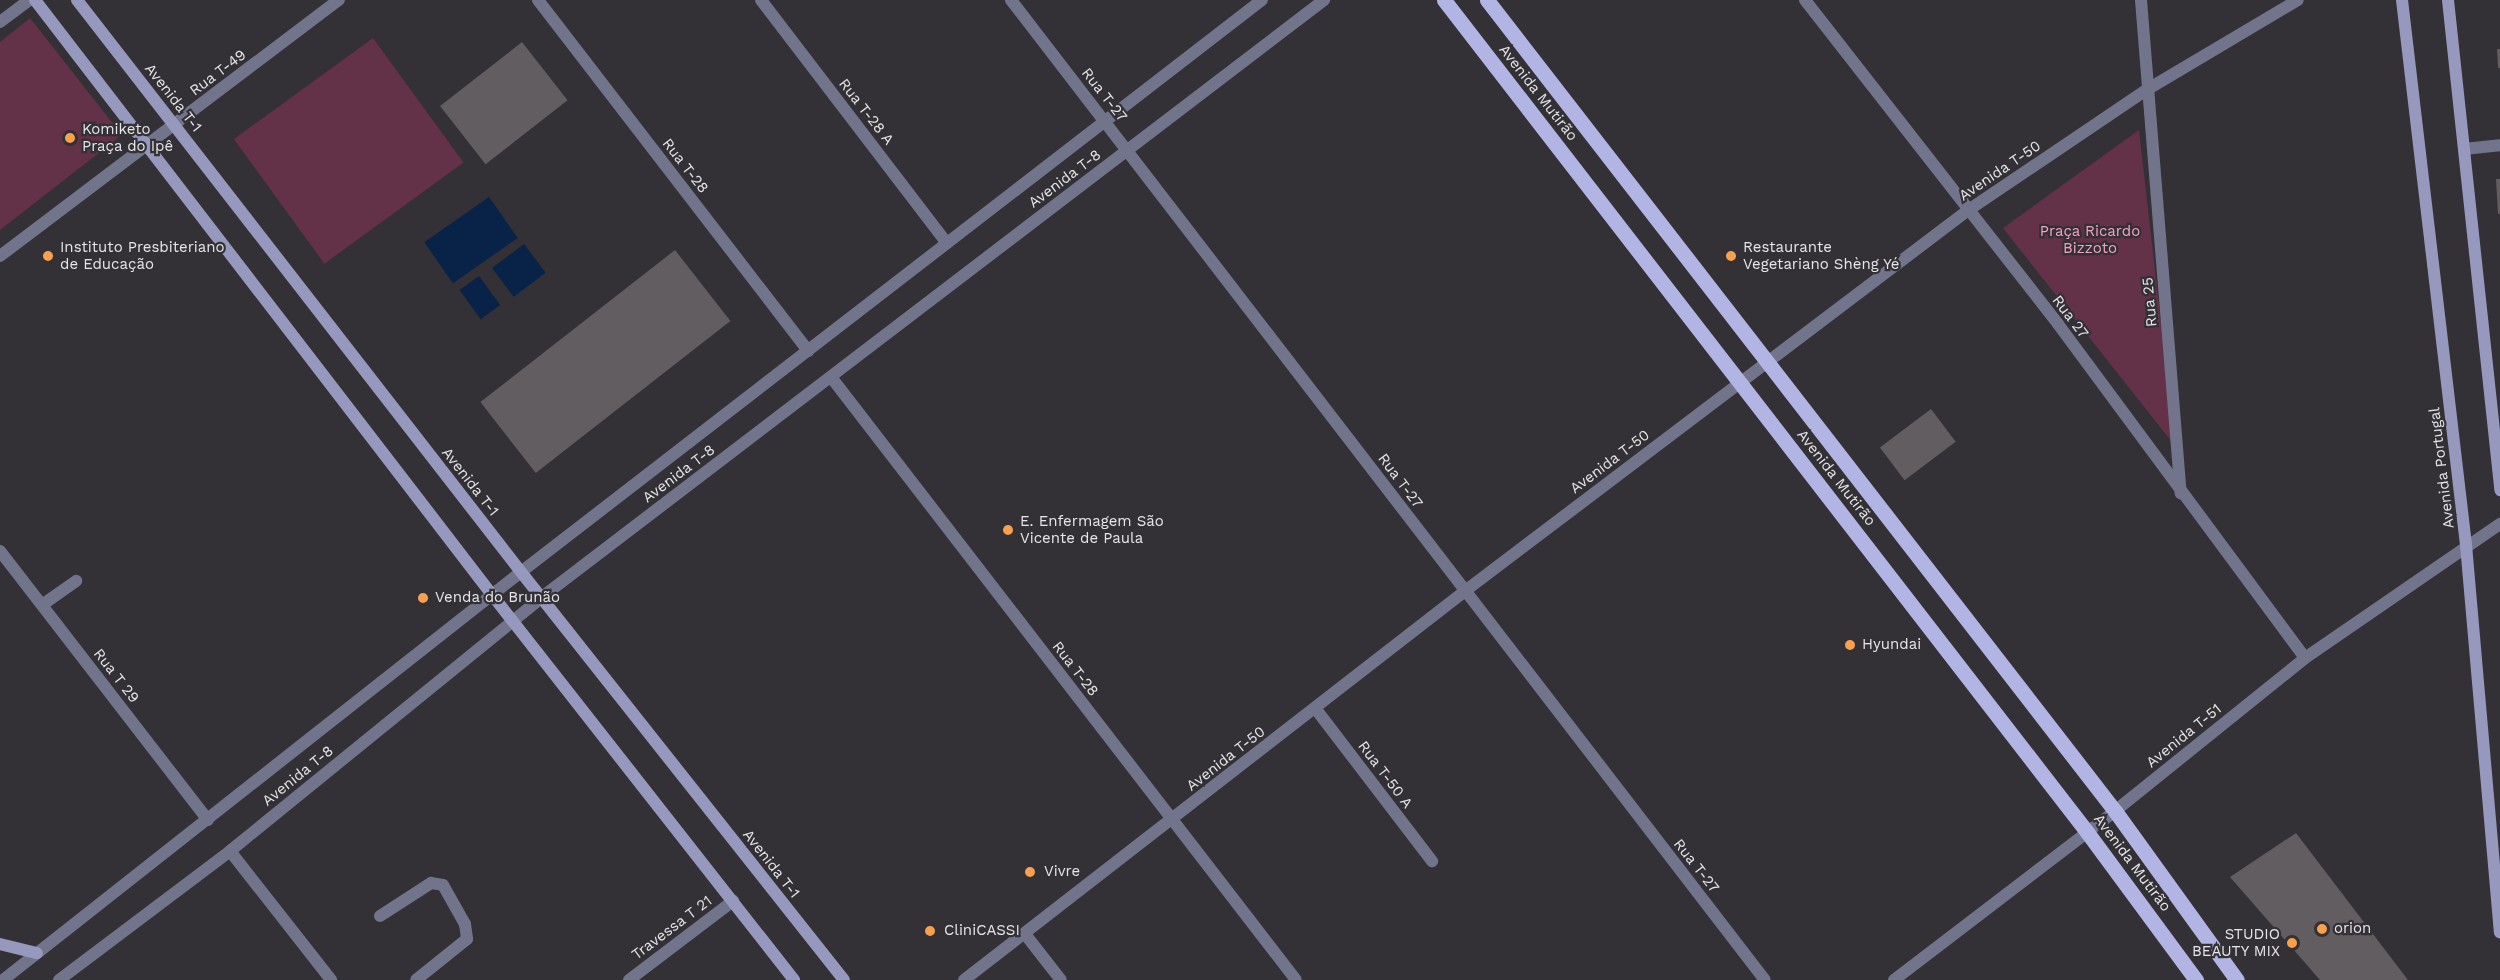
<!DOCTYPE html>
<meta charset="utf-8">
<style>
body{margin:0}
#map{position:relative;width:2500px;height:980px;overflow:hidden;background:#333135;font-family:"Work Sans",sans-serif}
div>[style]{position:absolute}
[style*='--x']{left:calc(var(--x)*1px);top:calc(var(--y)*1px);width:calc(var(--w)*1px);rotate:calc(var(--a)*1deg)}
.green>*{inset:0;background:#633148;transform-origin:0 0}
.water>*{inset:0;background:#082248;transform-origin:0 0}
.building>*{inset:0;background:#615d61;transform-origin:0 0}
.service>*{height:12px;margin:-6px;padding:0 6px;transform-origin:6px;border-radius:6px;background:#72748b}
.minor>*{height:12px;margin:-6px;padding:0 6px;transform-origin:6px;border-radius:6px;background:#72748b}
.tertiary>*{height:12px;margin:-6px;padding:0 6px;transform-origin:6px;border-radius:6px;background:#72748b}
.secondary>*{height:12px;margin:-6px;padding:0 6px;transform-origin:6px;border-radius:6px;background:#9699bd}
.primary>*{height:15px;margin:-7.5px;padding:0 7.5px;transform-origin:7.5px;border-radius:7.5px;background:#b2b5e4}
.dots>*{width:16px;height:16px;translate:-50% -50%;box-sizing:border-box;border:3px solid #333135;border-radius:50%}
span{translate:-50% -50%;white-space:nowrap;text-align:center;line-height:1.15;-webkit-text-stroke:4.5px #333135;paint-order:stroke}
.street-label{font-size:15px;color:#e6e5e8}
.poi-label{font-size:15px;color:#e6e5e8}
.left{translate:0 -50%;text-align:left}
.right{translate:-100% -50%;text-align:right}
.park-label{font-size:15px;color:#f6a2c6}
</style>
<div id="map">
<div class="green">
<i style="clip-path:polygon(30px 18px,122px 135px,0 230px,0 42px)"></i>
<i style="left:373px;top:38px;width:154px;height:172px;rotate:54deg"></i>
<i style="clip-path:polygon(2139px 130px,2175px 446px,2003px 228px)"></i>
</div>
<div class="water">
<i style="left:489px;top:197px;width:50px;height:79px;rotate:55deg"></i>
<i style="left:524px;top:244px;width:36px;height:40px;rotate:53deg"></i>
<i style="left:479px;top:276px;width:36px;height:24px;rotate:54deg"></i>
</div>
<div class="building">
<i style="left:522px;top:42px;width:74px;height:104px;rotate:52deg"></i>
<i style="clip-path:polygon(2497px 49px,2500px 49px,2500px 68px,2498px 68px)"></i>
<i style="clip-path:polygon(2496px 179px,2500px 179px,2500px 214px,2498px 214px)"></i>
<i style="left:675px;top:250px;width:90px;height:247px;rotate:52deg"></i>
<i style="left:1931px;top:409px;width:41px;height:64px;rotate:53deg"></i>
<i style="clip-path:polygon(2296px 833px,2408px 980px,2320px 980px,2230px 877px)"></i>
</div>
<div class="service">
<i style="--x:42;--y:605;--w:42;--a:-35.2"></i>
</div>
<div class="minor">
<i style="--x:538;--y:0;--w:443;--a:52.4"></i>
<i style="--x:761;--y:0;--w:306;--a:52.6"></i>
<i style="--x:1011;--y:0;--w:1236;--a:52.43"></i>
<i style="--x:1805;--y:0;--w:411;--a:52"></i>
<i style="--x:2058;--y:324;--w:415;--a:53.5"></i>
<i style="--x:2141;--y:0;--w:495;--a:85.4"></i>
<i style="--x:0;--y:22;--w:36;--a:-37"></i>
<i style="--x:2464;--y:149;--w:36;--a:-6"></i>
<i style="--x:0;--y:256;--w:425;--a:-37.1"></i>
<i style="--x:831;--y:377;--w:761;--a:52.36"></i>
<i style="--x:0;--y:551;--w:340;--a:52.3"></i>
<i style="--x:1315;--y:708;--w:193;--a:52.6"></i>
<i style="--x:230;--y:851;--w:164;--a:51.9"></i>
<i style="--x:380;--y:916;--w:61;--a:-32.9"></i>
<i style="--x:431;--y:883;--w:12;--a:9"></i>
<i style="--x:443;--y:885;--w:45;--a:60.6"></i>
<i style="--x:465;--y:924;--w:15;--a:82"></i>
<i style="--x:467;--y:939;--w:65;--a:141.2"></i>
<i style="--x:1025;--y:934;--w:58;--a:52"></i>
<i style="--x:629;--y:980;--w:131;--a:-37.2"></i>
<i style="--x:964;--y:980;--w:634;--a:-37.83"></i>
<i style="--x:1465;--y:591;--w:630;--a:-37.12"></i>
<i style="--x:1967;--y:211;--w:218;--a:-34"></i>
<i style="--x:2148;--y:89;--w:174;--a:-30.7"></i>
<i style="--x:1894;--y:980;--w:278;--a:-37.4"></i>
<i style="--x:2115;--y:811;--w:244;--a:-38.8"></i>
<i style="--x:2305;--y:658;--w:237;--a:-34.5"></i>
</div>
<div class="tertiary">
<i style="--x:3;--y:980;--w:659;--a:-38.23"></i>
<i style="--x:521;--y:572;--w:936;--a:-37.67"></i>
<i style="--x:59;--y:980;--w:214;--a:-37"></i>
<i style="--x:230;--y:851;--w:402;--a:-39.1"></i>
<i style="--x:542;--y:597;--w:984;--a:-37.36"></i>
</div>
<div class="secondary">
<i style="--x:35;--y:0;--w:752;--a:52.46"></i>
<i style="--x:493;--y:596;--w:488;--a:51.9"></i>
<i style="--x:77;--y:0;--w:724;--a:52.18"></i>
<i style="--x:521;--y:572;--w:520;--a:51.63"></i>
<i style="--x:2402;--y:0;--w:549;--a:83.3"></i>
<i style="--x:2466;--y:545;--w:389;--a:85"></i>
<i style="--x:2448;--y:0;--w:493;--a:83.9"></i>
<i style="--x:0;--y:944;--w:38;--a:14"></i>
</div>
<div class="primary">
<i style="--x:1444;--y:0;--w:1052;--a:52.3"></i>
<i style="--x:2087;--y:832;--w:184;--a:53.6"></i>
<i style="--x:1487;--y:0;--w:1026;--a:52.25"></i>
<i style="--x:2115;--y:811;--w:208;--a:54.2"></i>
</div>
<div class="dots">
<i style="left:70px;top:138px;background:#f8a04b"></i>
<i style="left:48px;top:256px;background:#f8a04b"></i>
<i style="left:1731px;top:256px;background:#f8a04b"></i>
<i style="left:1008px;top:530px;background:#f8a04b"></i>
<i style="left:423px;top:598px;background:#f8a04b"></i>
<i style="left:1850px;top:645px;background:#f8a04b"></i>
<i style="left:1030px;top:872px;background:#f8a04b"></i>
<i style="left:2322px;top:929px;background:#f8a04b"></i>
<i style="left:930px;top:931px;background:#f8a04b"></i>
<i style="left:2292px;top:943px;background:#f8a04b"></i>
</div>
<div class="street-label">
<span style="left:218px;top:73px;rotate:-37deg">Rua T-49</span>
<span style="left:1538px;top:93px;rotate:52deg">Avenida Mutirão</span>
<span style="left:1104px;top:95px;rotate:52deg">Rua T-27</span>
<span style="left:173px;top:98px;rotate:52deg">Avenida T-1</span>
<span style="left:866px;top:112px;rotate:52deg">Rua T-28 A</span>
<span style="left:685px;top:166px;rotate:52deg">Rua T-28</span>
<span style="left:2000px;top:171px;rotate:-34deg">Avenida T-50</span>
<span style="left:1065px;top:179px;rotate:-37deg">Avenida T-8</span>
<span style="left:2150px;top:302px;rotate:-95deg">Rua 25</span>
<span style="left:2070px;top:317px;rotate:53deg">Rua 27</span>
<span style="left:1610px;top:462px;rotate:-37deg">Avenida T-50</span>
<span style="left:2442px;top:468px;rotate:-97deg">Avenida Portugal</span>
<span style="left:679px;top:474px;rotate:-37deg">Avenida T-8</span>
<span style="left:1836px;top:478px;rotate:52deg">Avenida Mutirão</span>
<span style="left:1400px;top:481px;rotate:53deg">Rua T-27</span>
<span style="left:470px;top:482px;rotate:52deg">Avenida T-1</span>
<span style="left:1075px;top:669px;rotate:52deg">Rua T-28</span>
<span style="left:116px;top:676px;rotate:52deg">Rua T 29</span>
<span style="left:2184px;top:736px;rotate:-39deg">Avenida T-51</span>
<span style="left:1226px;top:759px;rotate:-38deg">Avenida T-50</span>
<span style="left:1385px;top:775px;rotate:53deg">Rua T-50 A</span>
<span style="left:298px;top:776px;rotate:-39deg">Avenida T-8</span>
<span style="left:2132px;top:863px;rotate:53deg">Avenida Mutirão</span>
<span style="left:771px;top:864px;rotate:52deg">Avenida T-1</span>
<span style="left:1696px;top:866px;rotate:52deg">Rua T-27</span>
<span style="left:672px;top:928px;rotate:-37deg">Travessa T 21</span>
</div>
<div class="poi-label">
<span class="left" style="left:82px;top:138px">Komiketo<br>Praça do Ipê</span>
<span class="left" style="left:60px;top:256px">Instituto Presbiteriano<br>de Educação</span>
<span class="left" style="left:1743px;top:256px">Restaurante<br>Vegetariano Shèng Yé</span>
<span class="left" style="left:1020px;top:530px">E. Enfermagem São<br>Vicente de Paula</span>
<span class="left" style="left:435px;top:598px">Venda do Brunão</span>
<span class="left" style="left:1862px;top:645px">Hyundai</span>
<span class="left" style="left:1044px;top:872px">Vivre</span>
<span class="left" style="left:2334px;top:929px">orion</span>
<span class="left" style="left:944px;top:931px">CliniCASSI</span>
<span class="right" style="left:2280px;top:943px">STUDIO<br>BEAUTY MIX</span>
</div>
<div class="park-label">
<span style="left:2090px;top:240px">Praça Ricardo<br>Bizzoto</span>
</div>
</div>
